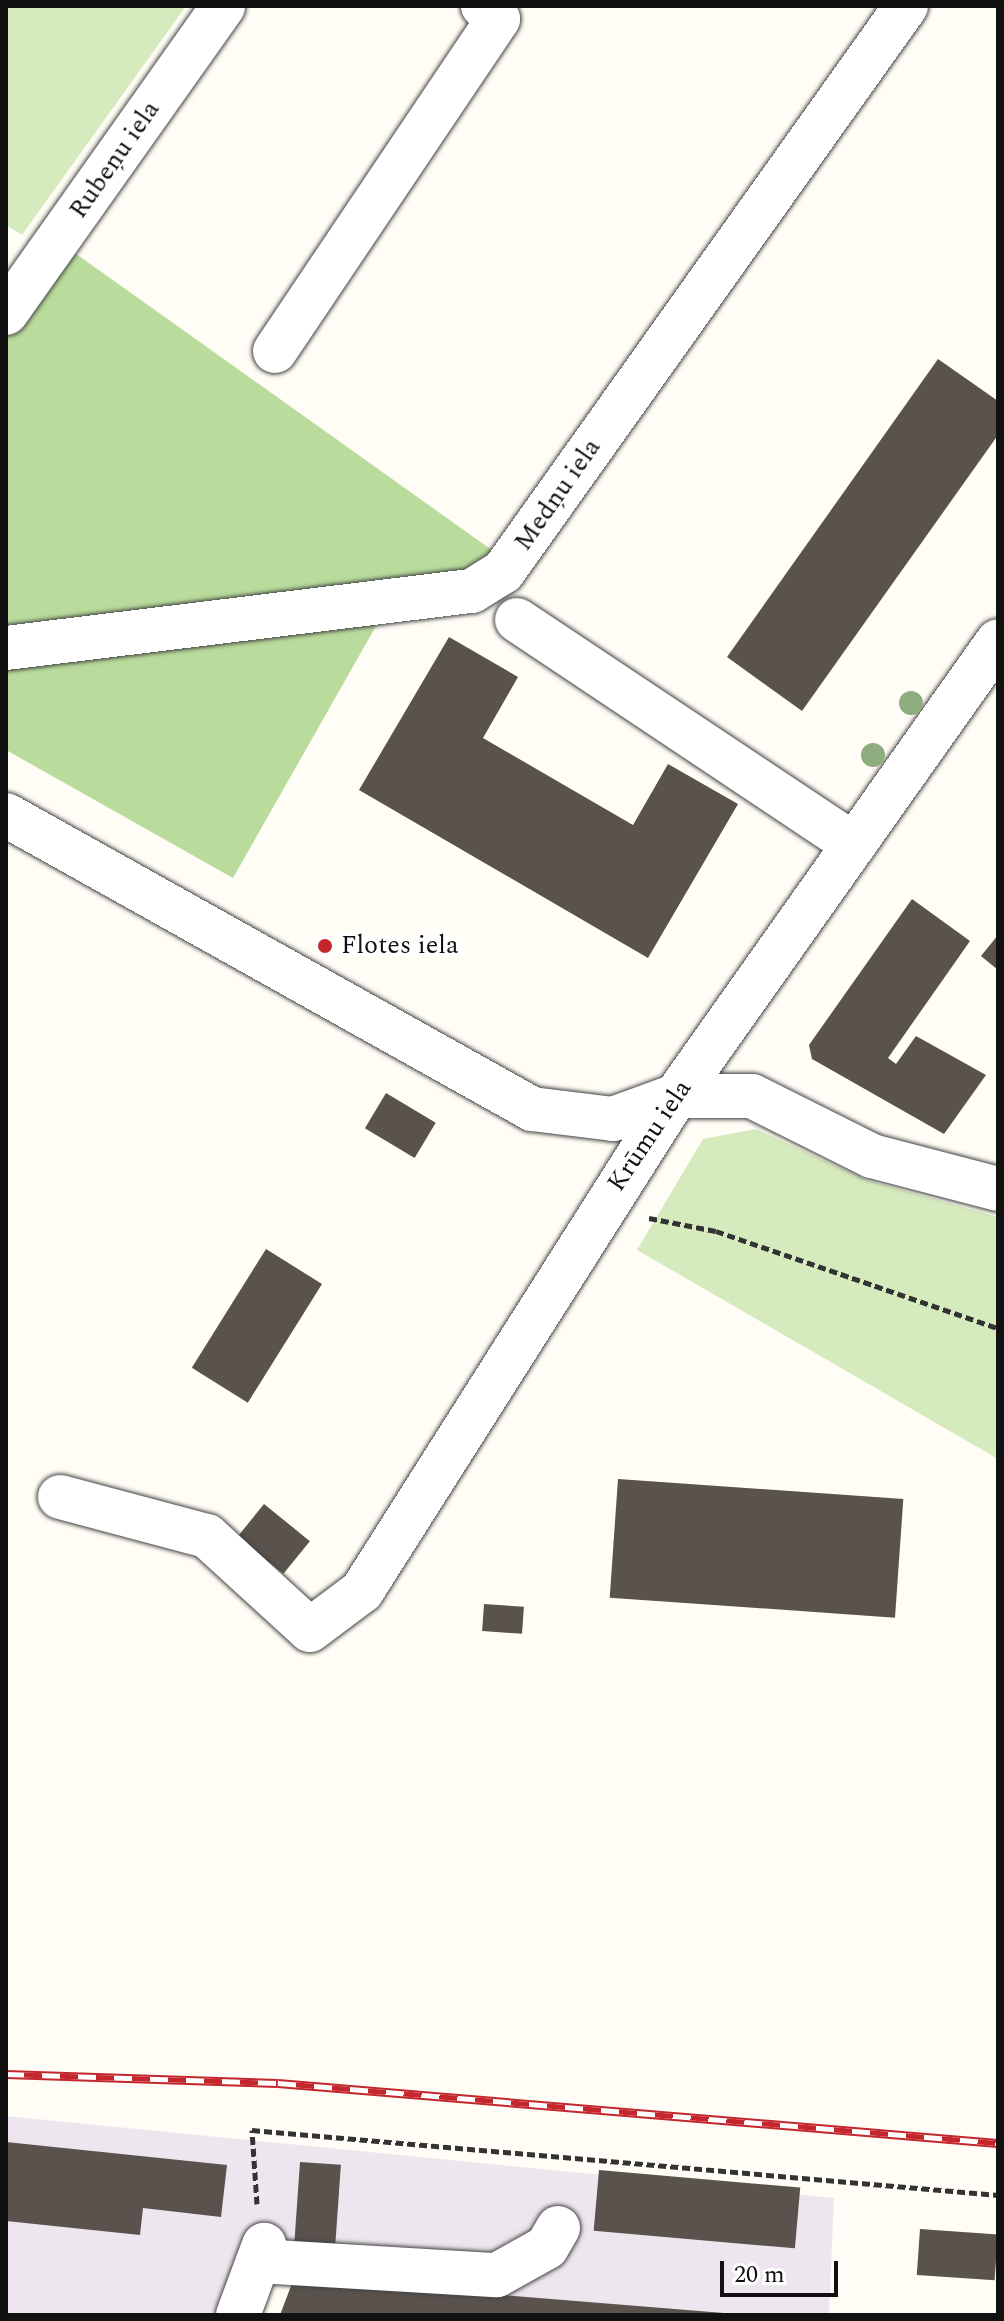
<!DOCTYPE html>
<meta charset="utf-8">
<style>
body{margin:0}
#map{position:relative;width:1004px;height:2321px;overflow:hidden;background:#fffdf5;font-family:Spectral,serif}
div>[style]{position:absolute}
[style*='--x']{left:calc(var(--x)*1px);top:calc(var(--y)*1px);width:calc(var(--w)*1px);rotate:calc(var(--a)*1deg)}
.industrial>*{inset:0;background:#eee6ef}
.green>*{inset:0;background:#d5ebbd}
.forest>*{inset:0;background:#b9dc9c}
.building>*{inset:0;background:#5a524d;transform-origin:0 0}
.path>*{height:5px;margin-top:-2.5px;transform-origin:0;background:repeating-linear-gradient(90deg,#333 0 8px,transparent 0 12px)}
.roads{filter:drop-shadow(0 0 2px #444) drop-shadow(0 0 2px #444)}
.minor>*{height:44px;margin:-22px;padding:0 22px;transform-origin:22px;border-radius:22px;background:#fff}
.rail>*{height:9px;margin-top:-4.5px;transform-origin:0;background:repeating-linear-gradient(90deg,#fff 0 18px,#c4262e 0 36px);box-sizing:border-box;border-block:2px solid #c4262e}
.trees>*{width:24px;height:24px;margin:-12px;border-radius:50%;background:#8dad7f}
.dots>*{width:22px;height:22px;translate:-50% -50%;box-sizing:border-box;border:4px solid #fff;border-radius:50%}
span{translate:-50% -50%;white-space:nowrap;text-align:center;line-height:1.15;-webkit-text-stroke:8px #fff;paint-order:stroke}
.street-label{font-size:26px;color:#111}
.poi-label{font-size:26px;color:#111}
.left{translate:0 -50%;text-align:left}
.frame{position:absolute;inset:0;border:8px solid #111;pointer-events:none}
.scale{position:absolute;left:720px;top:2261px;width:118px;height:36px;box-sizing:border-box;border:4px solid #111;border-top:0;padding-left:10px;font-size:24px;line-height:28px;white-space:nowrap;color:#111;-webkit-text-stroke:6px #fff;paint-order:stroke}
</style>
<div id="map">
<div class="industrial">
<i style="clip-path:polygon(6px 2116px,834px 2198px,829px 2315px,593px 2315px,235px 2260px,214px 2315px,6px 2315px)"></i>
</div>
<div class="green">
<i style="clip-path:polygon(6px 6px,186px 6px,22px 235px,6px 225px)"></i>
<i style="clip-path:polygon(756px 1129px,866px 1180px,998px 1217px,998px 1459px,637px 1250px,703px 1139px)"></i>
</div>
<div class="forest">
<i style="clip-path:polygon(65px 246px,496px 553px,380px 619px,233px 878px,6px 750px,6px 338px)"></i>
</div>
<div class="building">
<i style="clip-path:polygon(938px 359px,998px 401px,998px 435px,802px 711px,727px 657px)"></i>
<i style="clip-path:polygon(449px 637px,518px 677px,483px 738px,633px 825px,668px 764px,738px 804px,648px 958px,359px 790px)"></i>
<i style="clip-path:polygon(912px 899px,970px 941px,888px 1058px,896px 1064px,916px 1036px,986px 1075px,944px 1134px,812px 1059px,809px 1045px)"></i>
<i style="clip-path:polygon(998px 935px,998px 970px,981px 956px)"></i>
<i style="left:386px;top:1093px;width:58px;height:41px;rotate:31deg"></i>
<i style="left:266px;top:1249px;width:66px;height:140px;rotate:32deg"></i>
<i style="left:618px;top:1479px;width:286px;height:119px;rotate:4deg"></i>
<i style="left:264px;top:1504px;width:59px;height:42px;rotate:39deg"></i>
<i style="left:484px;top:1604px;width:40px;height:27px;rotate:4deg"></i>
<i style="clip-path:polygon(6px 2142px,227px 2165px,221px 2217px,143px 2208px,140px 2235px,6px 2221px)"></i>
<i style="left:300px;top:2162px;width:41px;height:93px;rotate:4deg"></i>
<i style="left:599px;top:2170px;width:202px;height:61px;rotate:5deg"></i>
<i style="left:920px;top:2229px;width:78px;height:46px;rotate:4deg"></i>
<i style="clip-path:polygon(294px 2278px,724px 2313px,724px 2315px,280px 2315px)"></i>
</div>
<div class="path">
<i style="--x:649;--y:1218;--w:68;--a:11"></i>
<i style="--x:716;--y:1231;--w:298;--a:19"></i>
<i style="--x:257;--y:2204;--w:74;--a:-93.9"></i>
<i style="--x:252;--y:2130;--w:749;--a:4.98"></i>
</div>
<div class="roads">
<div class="minor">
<i style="--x:6;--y:313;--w:376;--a:-54.7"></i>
<i style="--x:275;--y:351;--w:400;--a:-56.1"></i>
<i style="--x:498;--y:19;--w:20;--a:-139"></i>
<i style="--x:517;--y:620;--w:405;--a:33.7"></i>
<i style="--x:6;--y:648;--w:469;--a:-7"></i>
<i style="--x:472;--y:591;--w:36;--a:-32"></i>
<i style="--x:503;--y:572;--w:695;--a:-54.55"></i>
<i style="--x:6;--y:815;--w:603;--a:29.2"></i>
<i style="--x:532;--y:1109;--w:82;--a:7"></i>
<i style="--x:613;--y:1119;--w:67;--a:-20.1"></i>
<i style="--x:676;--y:1096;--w:76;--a:0"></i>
<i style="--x:752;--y:1096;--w:134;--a:26.6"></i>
<i style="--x:872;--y:1156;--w:130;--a:14.7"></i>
<i style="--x:60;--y:1497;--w:152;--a:14.9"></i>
<i style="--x:207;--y:1536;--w:139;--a:42.4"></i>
<i style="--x:310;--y:1630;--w:65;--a:-36.9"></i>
<i style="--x:362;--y:1591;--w:586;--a:-57.61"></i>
<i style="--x:676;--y:1096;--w:557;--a:-54.71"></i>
<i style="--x:258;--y:2261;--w:239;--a:3.4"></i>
<i style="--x:497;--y:2275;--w:57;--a:-29.2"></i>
<i style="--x:547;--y:2247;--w:22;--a:-60"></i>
<i style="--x:238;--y:2315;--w:75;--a:-69.6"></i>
</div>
</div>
<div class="rail">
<i style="--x:6;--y:2074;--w:272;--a:1.9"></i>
<i style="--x:278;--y:2083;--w:722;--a:4.76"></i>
</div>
<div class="trees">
<i style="left:911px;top:703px"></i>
<i style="left:873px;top:755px"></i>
</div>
<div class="dots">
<i style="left:325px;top:946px;background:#c4262e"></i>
</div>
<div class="street-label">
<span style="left:115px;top:160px;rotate:-55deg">Rubeņu iela</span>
<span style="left:558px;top:495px;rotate:-55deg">Medņu iela</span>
<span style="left:650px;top:1136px;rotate:-56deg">Krūmu iela</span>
</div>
<div class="poi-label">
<span class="left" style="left:341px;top:946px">Flotes iela</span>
</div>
<div class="frame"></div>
<div class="scale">20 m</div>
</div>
